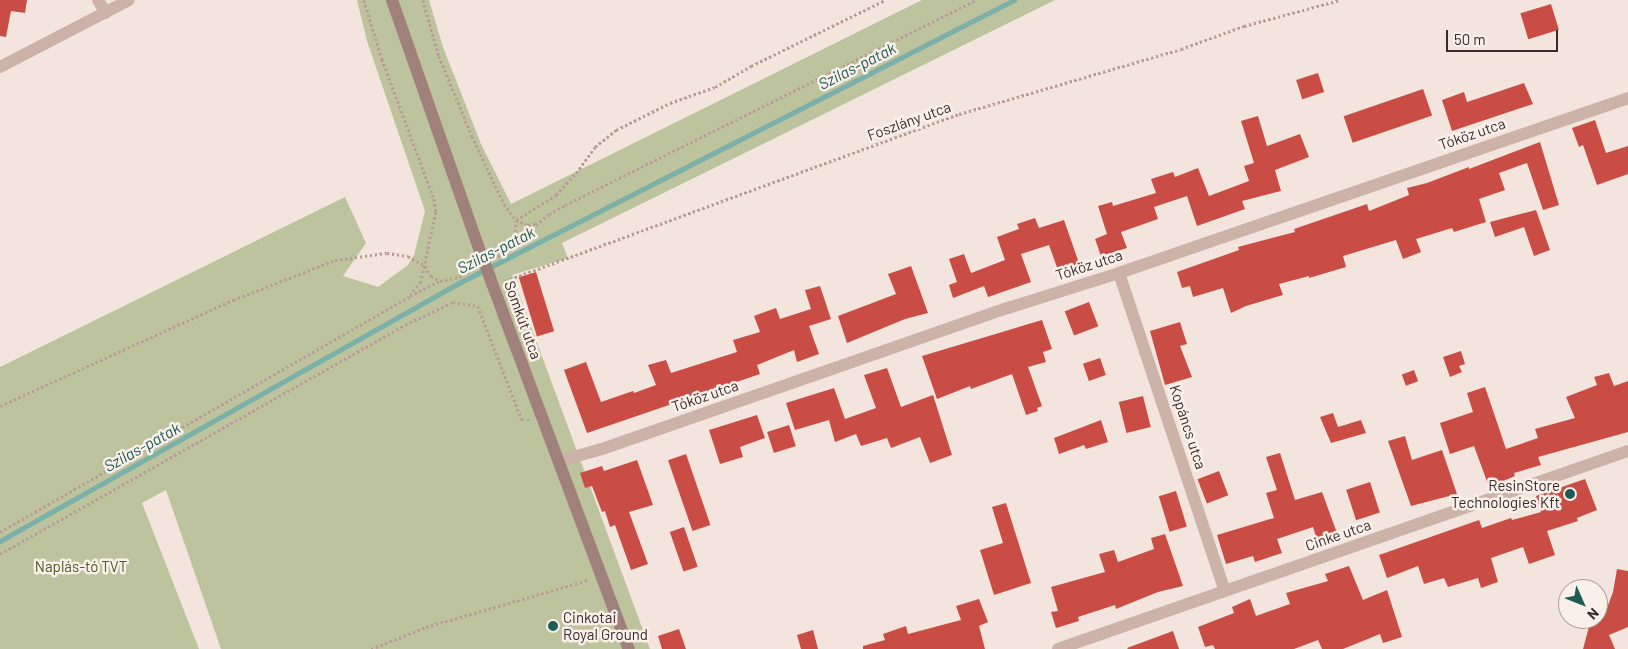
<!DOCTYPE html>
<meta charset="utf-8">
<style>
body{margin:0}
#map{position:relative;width:1628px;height:649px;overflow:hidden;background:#f3e5dd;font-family:Barlow,sans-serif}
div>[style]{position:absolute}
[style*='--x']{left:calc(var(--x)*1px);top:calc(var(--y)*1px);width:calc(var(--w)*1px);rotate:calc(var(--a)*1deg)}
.green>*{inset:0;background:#bdc39c}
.stream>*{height:4.5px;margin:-2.25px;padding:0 2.25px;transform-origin:2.25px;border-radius:2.25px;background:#7bb1a9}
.building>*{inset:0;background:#c94d45;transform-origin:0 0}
.path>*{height:2.5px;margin-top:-1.25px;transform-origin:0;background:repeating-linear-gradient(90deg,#b89c93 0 2.5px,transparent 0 5px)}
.street>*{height:12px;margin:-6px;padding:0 6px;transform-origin:6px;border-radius:6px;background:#ccb2a8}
.secondary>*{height:12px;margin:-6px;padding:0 6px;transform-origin:6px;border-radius:6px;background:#a0807a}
.secondary-bridge>*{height:12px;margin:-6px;padding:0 6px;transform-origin:6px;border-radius:6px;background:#a0807a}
.dots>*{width:14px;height:14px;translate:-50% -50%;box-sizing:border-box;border:2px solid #faf0ea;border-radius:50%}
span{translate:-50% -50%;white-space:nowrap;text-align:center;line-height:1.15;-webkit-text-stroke:5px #faf0ea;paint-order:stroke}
.street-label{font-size:15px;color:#392b29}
.poi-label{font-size:15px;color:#392b29}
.right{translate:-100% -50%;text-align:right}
.left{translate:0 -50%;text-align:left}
.park-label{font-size:15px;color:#50582c}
.water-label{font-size:16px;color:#1d5c54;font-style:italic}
.north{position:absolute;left:1558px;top:579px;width:50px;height:50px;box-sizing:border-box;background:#faf0ea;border:1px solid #ada19d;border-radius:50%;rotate:134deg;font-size:14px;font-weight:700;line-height:20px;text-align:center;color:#392b29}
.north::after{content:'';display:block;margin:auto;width:18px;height:22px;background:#1d5c54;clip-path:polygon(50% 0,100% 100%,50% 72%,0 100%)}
.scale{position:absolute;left:1446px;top:30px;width:112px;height:22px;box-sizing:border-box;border:2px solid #392b29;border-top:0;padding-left:6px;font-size:15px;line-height:18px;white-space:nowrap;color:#392b29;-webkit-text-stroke:4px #faf0ea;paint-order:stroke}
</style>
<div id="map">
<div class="green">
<i style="clip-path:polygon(357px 0,429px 0,443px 47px,481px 144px,511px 204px,922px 0,1055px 0,562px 243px,568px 258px,512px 275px,650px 649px,221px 649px,166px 490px,142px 503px,199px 649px,0 649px,0 367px,345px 197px,366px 243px,343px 276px,378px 287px,408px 265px,414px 255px,425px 211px,367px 41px)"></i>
</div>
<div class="stream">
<i style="--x:0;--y:541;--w:527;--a:-29.34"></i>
<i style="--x:459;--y:283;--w:623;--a:-27.02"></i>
</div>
<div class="building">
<i style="clip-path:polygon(0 0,27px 0,25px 13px,11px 11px,6px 37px,0 36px)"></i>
<i style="left:1551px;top:4px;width:27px;height:32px;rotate:73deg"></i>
<i style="left:1318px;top:73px;width:20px;height:23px;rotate:72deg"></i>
<i style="clip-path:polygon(1524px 83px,1533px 104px,1452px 131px,1442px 100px,1464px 92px,1467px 102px)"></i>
<i style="left:1423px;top:89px;width:28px;height:84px;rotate:71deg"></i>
<i style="clip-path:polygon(1258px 116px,1267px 146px,1300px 134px,1309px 157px,1275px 170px,1281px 191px,1242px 201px,1245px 209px,1197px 226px,1187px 196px,1154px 207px,1158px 219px,1121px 232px,1127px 248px,1101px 256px,1095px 239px,1107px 234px,1098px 206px,1112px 202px,1113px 206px,1156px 193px,1151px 179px,1173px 172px,1175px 177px,1198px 168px,1209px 196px,1249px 181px,1244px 166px,1254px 163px,1241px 121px)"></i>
<i style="clip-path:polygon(1595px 120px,1606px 153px,1628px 146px,1628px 174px,1597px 185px,1583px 145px,1579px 147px,1572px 128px)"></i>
<i style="clip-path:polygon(1540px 142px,1559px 205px,1543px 210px,1527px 163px,1499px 173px,1505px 190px,1479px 199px,1486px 222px,1454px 232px,1452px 228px,1416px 239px,1421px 252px,1403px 259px,1396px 240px,1343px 256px,1346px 267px,1309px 278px,1309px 276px,1279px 284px,1283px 295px,1246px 306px,1231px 313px,1223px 288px,1193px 297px,1190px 286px,1182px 288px,1177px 272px,1239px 250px,1238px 247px,1295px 232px,1294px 229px,1367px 204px,1369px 211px,1409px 195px,1407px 188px,1427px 183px,1469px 167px,1469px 169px)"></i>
<i style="clip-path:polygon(1536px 210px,1550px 250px,1534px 256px,1524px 227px,1495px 237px,1490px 222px)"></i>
<i style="clip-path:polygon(1035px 218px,1039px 228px,1064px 220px,1080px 266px,1059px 273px,1049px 245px,1021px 254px,1031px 282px,988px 297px,984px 286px,953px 298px,949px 285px,957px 282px,949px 259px,964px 254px,971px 273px,1005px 260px,997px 237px,1019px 229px,1017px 224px)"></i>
<i style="clip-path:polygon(911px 266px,928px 313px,905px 319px,847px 343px,838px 316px,896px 294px,888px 274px)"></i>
<i style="left:536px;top:272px;width:62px;height:18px;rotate:73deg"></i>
<i style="clip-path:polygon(820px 286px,831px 319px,809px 326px,819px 354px,797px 362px,794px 350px,757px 365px,760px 374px,587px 433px,564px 370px,586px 362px,601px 402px,633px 391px,634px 393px,656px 385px,648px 365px,666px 360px,671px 373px,737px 352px,733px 340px,760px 332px,754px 316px,776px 308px,780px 319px,811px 309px,805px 290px)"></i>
<i style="left:1089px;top:302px;width:26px;height:26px;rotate:69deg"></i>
<i style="clip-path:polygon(1042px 320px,1052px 349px,1043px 352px,1046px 362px,1028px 367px,1042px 406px,1037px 408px,1038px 411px,1026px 415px,1012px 374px,971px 389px,970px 386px,937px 399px,922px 356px)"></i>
<i style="clip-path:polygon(1180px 322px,1187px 344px,1180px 346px,1192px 377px,1165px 385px,1150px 331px)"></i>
<i style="clip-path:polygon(1461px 351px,1465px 364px,1459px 366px,1462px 372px,1450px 377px,1443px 357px)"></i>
<i style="left:1100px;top:358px;width:18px;height:18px;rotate:71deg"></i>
<i style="clip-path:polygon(887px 368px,901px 407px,933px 395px,952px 455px,930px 463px,920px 437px,891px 448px,887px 438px,861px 446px,856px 434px,835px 442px,829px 420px,795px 430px,786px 403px,834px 388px,845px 419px,876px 408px,864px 375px)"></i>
<i style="left:1414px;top:370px;width:12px;height:13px;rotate:70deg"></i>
<i style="clip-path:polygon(1609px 373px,1614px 386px,1628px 381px,1628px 432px,1538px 457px,1541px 465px,1514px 473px,1515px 476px,1489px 487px,1474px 446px,1450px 454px,1440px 423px,1473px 412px,1467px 393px,1485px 387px,1506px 449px,1538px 438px,1535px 429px,1575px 418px,1566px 397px,1597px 385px,1594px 377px)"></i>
<i style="left:1143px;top:396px;width:32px;height:25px;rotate:76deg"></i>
<i style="clip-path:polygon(1333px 413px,1338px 427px,1361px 420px,1366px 433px,1331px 443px,1320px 417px)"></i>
<i style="clip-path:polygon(757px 415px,765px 438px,740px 447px,743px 457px,720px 464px,709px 430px)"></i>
<i style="clip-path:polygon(1101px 420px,1108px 442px,1086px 449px,1084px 445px,1059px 454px,1054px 438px)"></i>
<i style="left:789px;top:425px;width:22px;height:23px;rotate:72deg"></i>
<i style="clip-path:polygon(1405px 436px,1412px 460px,1442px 450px,1457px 494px,1411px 506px,1388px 441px)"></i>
<i style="clip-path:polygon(1280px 453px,1295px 500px,1322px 492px,1337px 533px,1317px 540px,1313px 527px,1277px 539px,1282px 553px,1255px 562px,1253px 556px,1226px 564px,1217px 535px,1274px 518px,1266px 493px,1277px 490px,1266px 457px)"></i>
<i style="left:686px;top:454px;width:75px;height:19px;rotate:71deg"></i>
<i style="clip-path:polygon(637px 460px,653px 505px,629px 512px,648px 564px,631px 570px,615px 525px,610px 527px,605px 511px,602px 512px,592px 486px,585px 488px,580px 473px,602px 466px,604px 471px)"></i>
<i style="left:1219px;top:471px;width:26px;height:23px;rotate:69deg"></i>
<i style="clip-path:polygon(1585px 479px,1597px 510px,1577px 518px,1578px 521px,1547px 531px,1555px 555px,1529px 564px,1523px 547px,1491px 558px,1498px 582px,1481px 588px,1478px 578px,1448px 587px,1444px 578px,1424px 584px,1418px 566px,1387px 578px,1379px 555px,1479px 520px,1482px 528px,1511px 518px,1512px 520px,1541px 512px,1536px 496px)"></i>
<i style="left:1370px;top:482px;width:32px;height:25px;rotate:72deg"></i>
<i style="left:1176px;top:491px;width:37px;height:18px;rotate:73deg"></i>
<i style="clip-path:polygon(1006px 503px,1031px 583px,994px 595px,980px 550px,1003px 543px,992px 507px)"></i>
<i style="left:684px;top:527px;width:42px;height:15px;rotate:71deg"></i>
<i style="clip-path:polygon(1165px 534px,1183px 586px,1158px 592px,1116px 609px,1115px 605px,1078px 617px,1079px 621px,1056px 628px,1051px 612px,1058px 611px,1051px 587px,1105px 572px,1099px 554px,1114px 550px,1118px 562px,1154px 549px,1151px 538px)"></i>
<i style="clip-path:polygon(1349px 566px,1363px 600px,1387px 590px,1402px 637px,1383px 643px,1380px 634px,1343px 649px,1322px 649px,1318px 640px,1294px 649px,1215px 649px,1213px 645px,1205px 647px,1198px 627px,1234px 613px,1232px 607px,1250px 599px,1256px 616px,1290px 604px,1286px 593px,1328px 581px,1325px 574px)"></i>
<i style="clip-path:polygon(1617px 569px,1628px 571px,1628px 627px,1609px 635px,1615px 649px,1583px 649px,1591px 619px,1598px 619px,1598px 605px,1607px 608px,1613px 592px)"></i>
<i style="clip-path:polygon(979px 599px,988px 622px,979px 626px,985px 649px,863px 649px,863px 646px,885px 640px,883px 634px,906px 626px,908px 634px,961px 620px,956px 606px)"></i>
<i style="clip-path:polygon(679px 629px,686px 649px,662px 649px,658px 636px)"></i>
<i style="clip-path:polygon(813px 630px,818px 649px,801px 649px,797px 635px)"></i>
<i style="clip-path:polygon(1173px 631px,1179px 649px,1128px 649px,1127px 648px)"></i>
</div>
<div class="path">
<i style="--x:364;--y:0;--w:62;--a:73"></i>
<i style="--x:382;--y:59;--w:149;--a:69.6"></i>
<i style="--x:434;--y:199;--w:13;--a:81"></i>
<i style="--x:436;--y:212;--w:72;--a:102.1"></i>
<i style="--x:421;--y:282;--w:16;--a:130"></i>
<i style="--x:423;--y:0;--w:58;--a:74.1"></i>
<i style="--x:439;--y:56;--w:87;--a:67.6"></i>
<i style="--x:472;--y:136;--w:75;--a:64.8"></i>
<i style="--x:504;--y:204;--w:20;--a:53"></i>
<i style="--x:516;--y:220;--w:13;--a:23"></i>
<i style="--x:528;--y:225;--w:9;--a:-13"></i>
<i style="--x:516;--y:220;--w:47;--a:-32"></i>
<i style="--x:556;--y:195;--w:30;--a:-48"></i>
<i style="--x:576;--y:173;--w:32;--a:-54"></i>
<i style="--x:595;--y:147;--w:27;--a:-39"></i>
<i style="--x:616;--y:130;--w:60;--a:-26.6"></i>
<i style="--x:670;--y:103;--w:48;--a:-19.6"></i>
<i style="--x:715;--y:87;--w:42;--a:-30.3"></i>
<i style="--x:751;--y:66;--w:149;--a:-26.2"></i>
<i style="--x:514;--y:242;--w:21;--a:-85"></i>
<i style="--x:497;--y:257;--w:67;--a:-39.6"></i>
<i style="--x:549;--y:214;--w:18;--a:-29"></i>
<i style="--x:565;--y:205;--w:459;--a:-26.5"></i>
<i style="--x:505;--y:281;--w:484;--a:-20.2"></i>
<i style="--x:959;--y:114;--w:231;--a:-16.3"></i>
<i style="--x:1181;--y:49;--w:67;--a:-20.1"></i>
<i style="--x:1244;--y:26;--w:99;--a:-15.2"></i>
<i style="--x:0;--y:406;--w:256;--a:-24.5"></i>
<i style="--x:233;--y:300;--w:110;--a:-21.4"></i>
<i style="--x:335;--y:260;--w:52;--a:-7.7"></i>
<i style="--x:387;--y:253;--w:21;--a:8"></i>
<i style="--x:408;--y:256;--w:20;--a:30"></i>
<i style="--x:425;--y:266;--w:12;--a:59"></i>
<i style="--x:431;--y:276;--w:10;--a:29"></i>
<i style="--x:0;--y:532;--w:473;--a:-29.9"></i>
<i style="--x:410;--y:296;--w:34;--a:-27"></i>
<i style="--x:440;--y:281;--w:19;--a:-12"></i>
<i style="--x:459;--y:277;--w:15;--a:-28"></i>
<i style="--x:0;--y:554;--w:465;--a:-29.5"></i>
<i style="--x:405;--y:325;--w:53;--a:-25.6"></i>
<i style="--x:453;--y:302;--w:25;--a:9"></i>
<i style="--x:478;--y:306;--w:122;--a:68.9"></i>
<i style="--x:522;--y:420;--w:8;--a:0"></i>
<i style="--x:371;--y:649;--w:59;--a:-21.8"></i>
<i style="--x:426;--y:627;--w:169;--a:-16.2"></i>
</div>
<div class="street">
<i style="--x:98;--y:0;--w:15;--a:58"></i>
<i style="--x:0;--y:67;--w:145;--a:-27.4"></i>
<i style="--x:1119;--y:273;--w:335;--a:71.6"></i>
<i style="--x:559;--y:461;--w:45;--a:-15.6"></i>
<i style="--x:602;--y:449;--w:430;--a:-19.2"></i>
<i style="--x:1008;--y:308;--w:116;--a:-17.5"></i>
<i style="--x:1119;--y:273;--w:538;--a:-18.97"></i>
<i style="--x:1058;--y:649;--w:603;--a:-19.16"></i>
</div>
<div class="secondary">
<i style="--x:392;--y:0;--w:269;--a:70.7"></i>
<i style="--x:490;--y:278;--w:396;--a:69.5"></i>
</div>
<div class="secondary-bridge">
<i style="--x:481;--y:254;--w:26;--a:69"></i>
</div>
<div class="dots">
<i style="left:1570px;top:494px;background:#1d5c54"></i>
<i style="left:553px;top:626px;background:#1d5c54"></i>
</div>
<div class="street-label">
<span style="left:909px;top:121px;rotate:-20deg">Foszlány utca</span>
<span style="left:1472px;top:134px;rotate:-19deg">Tóköz utca</span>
<span style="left:1089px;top:265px;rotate:-18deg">Tóköz utca</span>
<span style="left:523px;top:320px;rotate:70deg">Somkút utca</span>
<span style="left:705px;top:396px;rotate:-19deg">Tóköz utca</span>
<span style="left:1188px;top:427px;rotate:72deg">Kopáncs utca</span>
<span style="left:1338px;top:535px;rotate:-19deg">Cinke utca</span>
</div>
<div class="poi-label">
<span class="right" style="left:1560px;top:494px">ResinStore<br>Technologies Kft</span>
<span class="left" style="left:563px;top:626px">Cinkotai<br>Royal Ground</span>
</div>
<div class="park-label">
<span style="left:81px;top:567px">Naplás-tó TVT</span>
</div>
<div class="water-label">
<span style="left:857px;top:66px;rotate:-27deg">Szilas-patak</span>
<span style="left:496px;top:250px;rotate:-27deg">Szilas-patak</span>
<span style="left:142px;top:447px;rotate:-29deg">Szilas-patak</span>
</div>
<div class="north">N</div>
<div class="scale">50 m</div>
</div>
